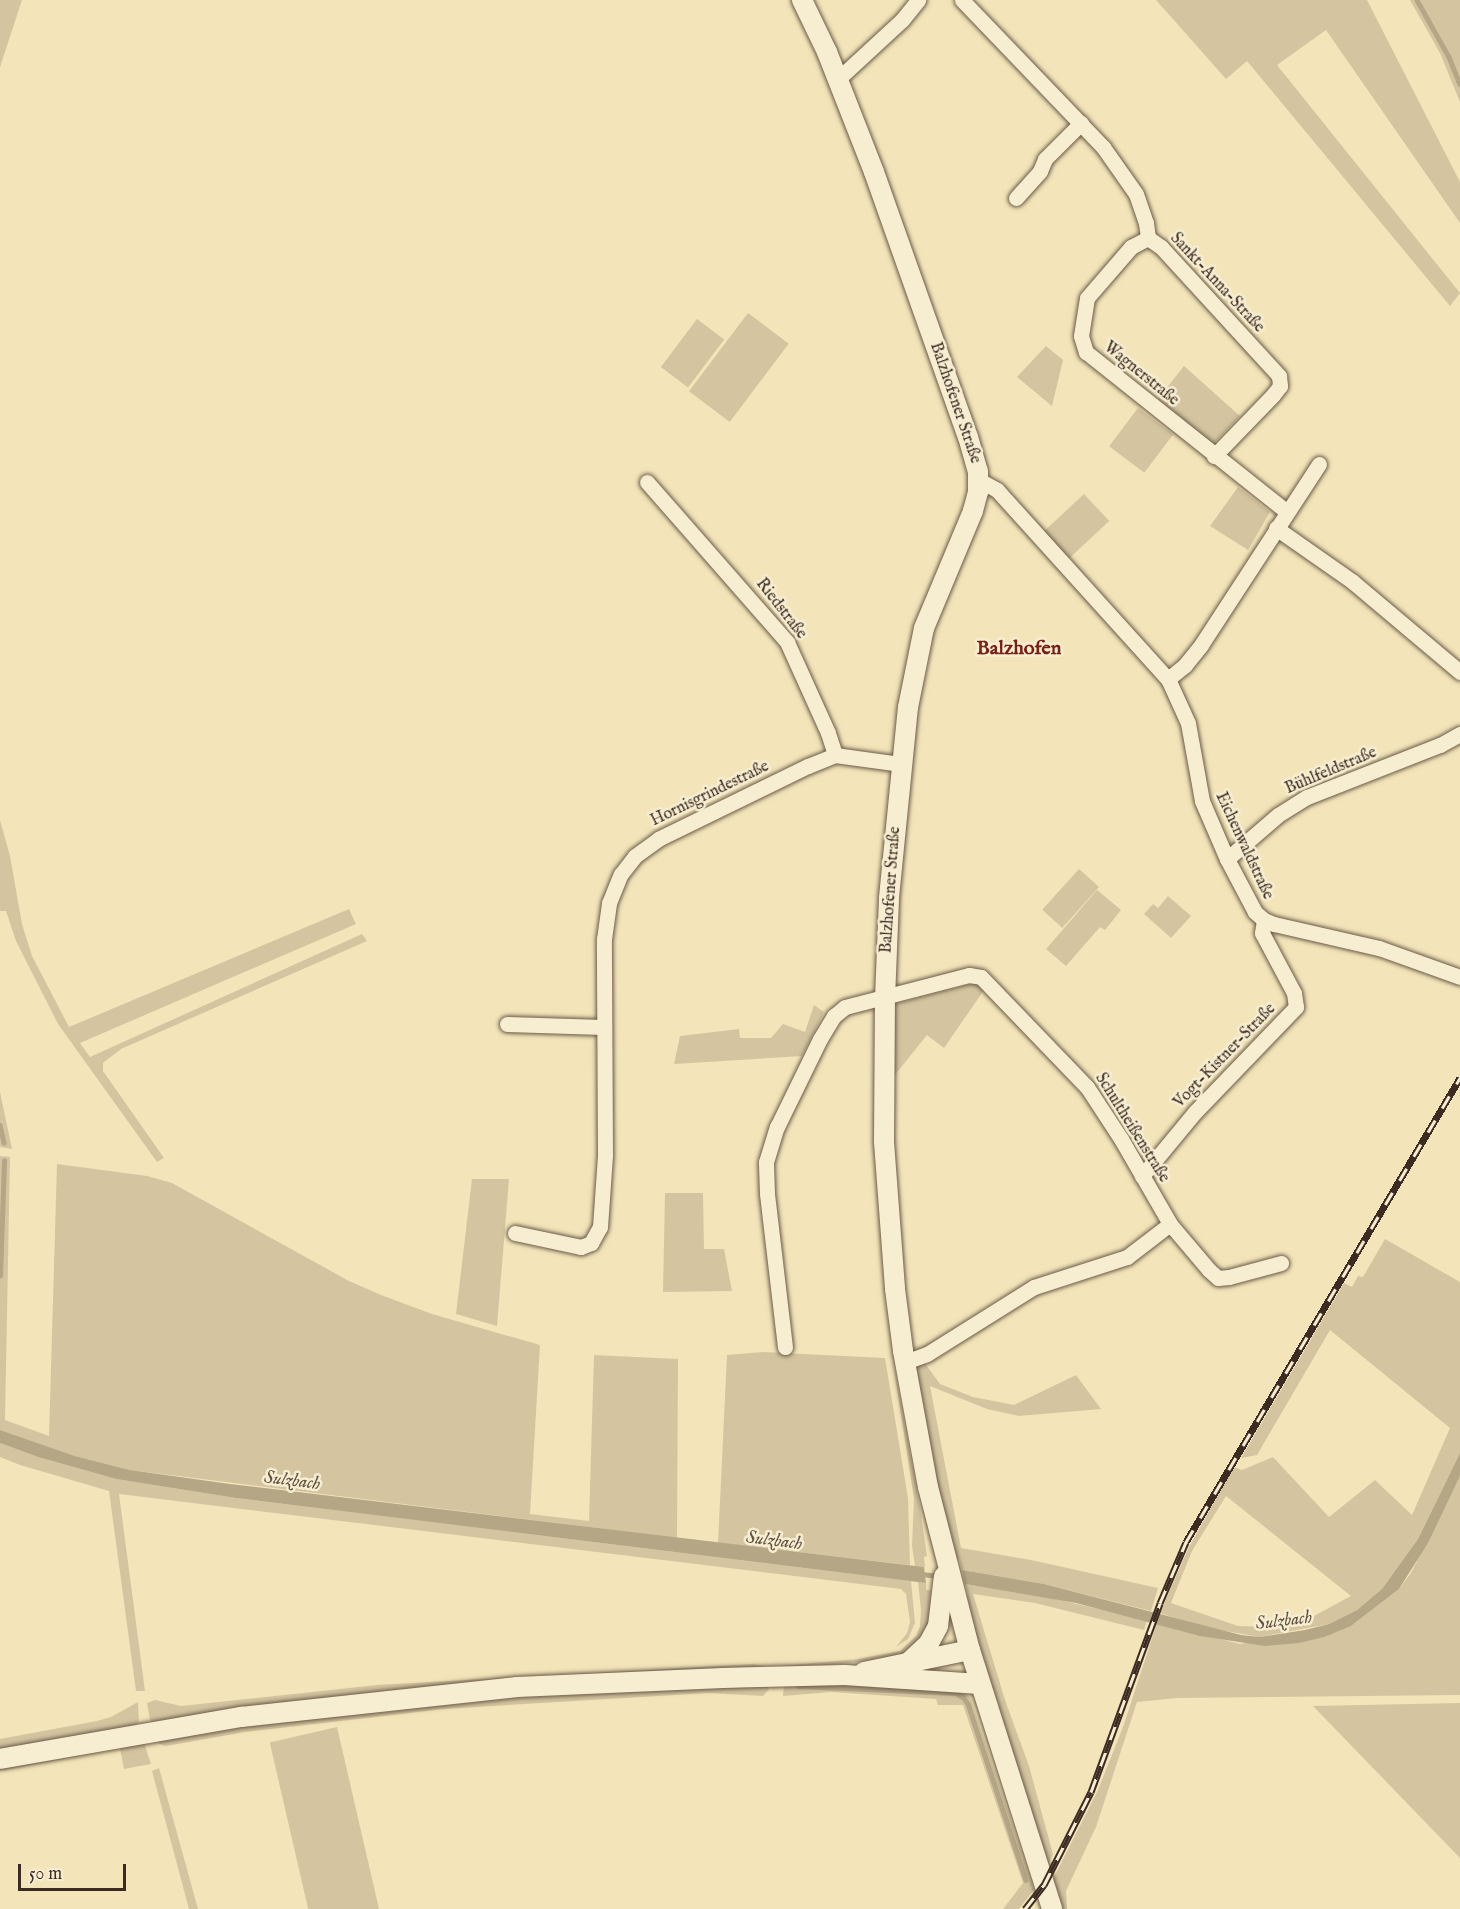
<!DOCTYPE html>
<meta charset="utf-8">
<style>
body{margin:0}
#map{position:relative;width:1460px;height:1909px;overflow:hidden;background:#f3e5b9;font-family:"IM FELL English",serif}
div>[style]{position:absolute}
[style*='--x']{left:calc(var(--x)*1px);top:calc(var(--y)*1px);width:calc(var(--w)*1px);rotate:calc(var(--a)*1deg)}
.green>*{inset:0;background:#d4c5a0;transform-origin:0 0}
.water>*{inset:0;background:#b5a686}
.stream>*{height:4.5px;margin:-2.25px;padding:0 2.25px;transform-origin:2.25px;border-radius:2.25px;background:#b5a686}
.roads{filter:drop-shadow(0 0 2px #6a5a48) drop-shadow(0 0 2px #6a5a48)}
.minor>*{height:15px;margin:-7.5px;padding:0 7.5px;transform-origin:7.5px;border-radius:7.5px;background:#f7eed2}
.tertiary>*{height:20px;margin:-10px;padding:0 10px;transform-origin:10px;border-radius:10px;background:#f7eed2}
.rail>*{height:7px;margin-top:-3.5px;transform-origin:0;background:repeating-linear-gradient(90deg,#f7eed2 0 14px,#3c2b23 0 28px);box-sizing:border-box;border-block:2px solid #3c2b23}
span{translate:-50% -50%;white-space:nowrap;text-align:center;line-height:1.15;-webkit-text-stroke:5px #f7eed2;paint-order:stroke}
.street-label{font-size:16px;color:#3c2b23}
.water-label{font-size:18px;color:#605041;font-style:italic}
.quarter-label{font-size:20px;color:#7a1f14;font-weight:700}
.scale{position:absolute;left:18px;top:1864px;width:108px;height:27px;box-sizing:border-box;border:3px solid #3c2b23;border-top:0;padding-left:8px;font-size:18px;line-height:21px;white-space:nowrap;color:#3c2b23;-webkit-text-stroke:4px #f7eed2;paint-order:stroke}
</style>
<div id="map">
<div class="green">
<i style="clip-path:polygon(0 0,22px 0,0 67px)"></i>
<i style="clip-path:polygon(1156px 0,1367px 0,1460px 182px,1460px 223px,1326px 30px,1277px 65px,1460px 293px,1450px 306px,1247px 61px,1226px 79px)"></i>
<i style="clip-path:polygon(1410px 0,1460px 0,1460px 102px,1440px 53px)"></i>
<i style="left:748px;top:313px;width:51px;height:98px;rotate:37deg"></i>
<i style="left:697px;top:319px;width:34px;height:60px;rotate:37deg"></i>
<i style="clip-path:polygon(1046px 346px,1063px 360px,1052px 406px,1017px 377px)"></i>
<i style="clip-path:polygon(1184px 366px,1240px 416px,1214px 443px,1205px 443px,1155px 403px)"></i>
<i style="left:1138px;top:408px;width:44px;height:48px;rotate:37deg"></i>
<i style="clip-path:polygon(1238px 487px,1270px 512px,1248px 550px,1210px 526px)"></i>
<i style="left:1084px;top:494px;width:37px;height:55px;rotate:47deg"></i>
<i style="clip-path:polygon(0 820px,10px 856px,22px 924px,32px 956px,69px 1027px,349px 909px,356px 924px,80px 1043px,90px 1057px,362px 934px,367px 941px,121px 1049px,103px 1063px,103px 1071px,164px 1158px,157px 1162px,58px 1024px,16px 941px,6px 911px,0 911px)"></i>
<i style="left:1079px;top:869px;width:27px;height:55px;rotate:42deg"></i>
<i style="clip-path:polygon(1097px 890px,1121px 910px,1105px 930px,1100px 927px,1066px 966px,1046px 949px)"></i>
<i style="clip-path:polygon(1168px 896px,1191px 916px,1171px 938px,1144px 914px,1153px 904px,1158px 908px)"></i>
<i style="clip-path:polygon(978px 982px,984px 990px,944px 1048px,927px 1035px,890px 1081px,891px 1005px)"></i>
<i style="clip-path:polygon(814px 1005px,824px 1012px,802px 1056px,674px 1064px,680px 1036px,739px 1029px,740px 1038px,771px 1038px,783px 1024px,805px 1032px)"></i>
<i style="clip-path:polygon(0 1092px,12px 1149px,0 1147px)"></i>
<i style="clip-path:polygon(0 1156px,10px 1157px,5px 1420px,49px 1436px,57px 1164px,147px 1176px,172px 1183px,349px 1281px,381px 1295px,432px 1314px,540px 1345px,530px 1514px,589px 1521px,594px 1355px,678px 1359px,677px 1538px,130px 1470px,75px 1456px,0 1430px)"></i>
<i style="clip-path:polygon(472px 1179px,509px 1179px,497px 1326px,456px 1314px)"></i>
<i style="clip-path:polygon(665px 1193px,703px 1193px,704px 1249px,724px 1249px,732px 1291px,663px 1292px)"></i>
<i style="clip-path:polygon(evenodd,1385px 1239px,1460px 1282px,1460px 1453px,1418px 1539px,1382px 1589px,1357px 1610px,1329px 1624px,1260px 1637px,1203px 1627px,1160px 1613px,1189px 1547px,1234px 1467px,1242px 1470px,1273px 1457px,1329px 1517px,1375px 1480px,1412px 1515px,1450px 1428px,1330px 1330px,1257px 1455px,1241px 1458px,1344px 1283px,1352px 1287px,1358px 1276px,1363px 1277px,1385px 1239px,1226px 1496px,1351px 1596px,1310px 1618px,1274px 1627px,1238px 1626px,1171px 1603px,1192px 1551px,1226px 1496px)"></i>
<i style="clip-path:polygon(763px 1352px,885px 1358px,908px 1498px,910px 1565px,718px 1543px,727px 1355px)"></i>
<i style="clip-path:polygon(893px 1362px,920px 1508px,927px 1556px,924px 1557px,925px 1567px,915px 1566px,912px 1546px,914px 1499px)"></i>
<i style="clip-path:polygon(924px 1362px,940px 1384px,973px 1397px,1014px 1405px,1076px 1375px,1101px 1409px,1019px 1416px,987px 1409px,930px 1386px,961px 1548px,1031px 1560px,1158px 1588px,1151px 1611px,1044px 1584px,962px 1570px,959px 1559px,956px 1560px,935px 1485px,913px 1373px,916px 1367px)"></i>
<i style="clip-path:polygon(0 1443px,38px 1457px,116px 1479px,236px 1498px,911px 1581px,915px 1623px,908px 1639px,896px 1647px,907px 1633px,910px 1622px,906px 1594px,901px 1589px,119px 1494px,145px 1691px,136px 1691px,109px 1491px,20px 1465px,0 1457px)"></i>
<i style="clip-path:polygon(1460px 1476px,1460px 1695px,1177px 1698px,1137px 1702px,1096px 1827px,1066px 1891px,1067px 1909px,1060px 1909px,1051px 1883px,1098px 1790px,1123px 1727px,1157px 1623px,1240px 1644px,1351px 1626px,1399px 1589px,1411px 1573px)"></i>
<i style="clip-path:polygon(918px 1582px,926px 1583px,926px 1590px,931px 1590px,930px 1620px,924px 1634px,904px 1655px,852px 1663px,784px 1669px,782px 1666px,857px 1659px,900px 1651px,916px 1636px,920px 1626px,921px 1610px)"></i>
<i style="clip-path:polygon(965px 1584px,1033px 1594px,1147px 1620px,1144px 1630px,1035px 1603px,973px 1594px,1005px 1700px,1029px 1766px,1053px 1854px,1046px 1869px,987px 1677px,965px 1596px,968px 1595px)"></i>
<i style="clip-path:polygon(754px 1664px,768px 1668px,231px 1711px,153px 1722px,150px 1720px,147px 1703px,155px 1700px,181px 1706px,377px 1685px)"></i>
<i style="clip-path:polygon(828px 1683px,966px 1692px,971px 1700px,1034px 1890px,1019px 1909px,1003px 1909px,1023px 1883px,963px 1705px,938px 1705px,936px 1699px,831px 1692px,783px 1696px,784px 1685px)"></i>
<i style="clip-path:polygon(766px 1684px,769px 1689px,763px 1696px,708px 1693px,444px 1709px,245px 1732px,166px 1746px,157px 1743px,158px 1736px,496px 1696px)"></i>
<i style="clip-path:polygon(138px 1702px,139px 1722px,135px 1726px,0 1752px,0 1739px,97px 1721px,111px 1717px)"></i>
<i style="clip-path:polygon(1460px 1703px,1460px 1858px,1313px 1706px)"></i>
<i style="left:337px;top:1727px;width:187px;height:69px;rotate:77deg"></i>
<i style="clip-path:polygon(143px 1740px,151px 1764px,124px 1769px,120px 1748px,0 1771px,0 1766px)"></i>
<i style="clip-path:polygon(159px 1768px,198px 1909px,189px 1909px,152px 1771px)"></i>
</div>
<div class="water">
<i style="clip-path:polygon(0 1430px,75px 1456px,130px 1470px,230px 1484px,924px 1567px,926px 1583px,236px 1498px,116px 1479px,38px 1457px,0 1443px)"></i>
<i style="clip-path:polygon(1460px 1453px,1460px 1476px,1428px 1543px,1399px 1589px,1351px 1626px,1324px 1637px,1299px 1643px,1265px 1646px,1200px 1636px,1076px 1603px,965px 1584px,962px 1570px,1044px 1584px,1241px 1635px,1260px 1637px,1305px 1630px,1329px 1624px,1357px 1610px,1382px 1589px,1418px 1539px)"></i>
</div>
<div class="stream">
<i style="--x:1417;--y:0;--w:65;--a:60.7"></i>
<i style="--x:1449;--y:57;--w:29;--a:68"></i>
<i style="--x:0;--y:1125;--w:18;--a:77"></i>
<i style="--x:0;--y:1276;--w:115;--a:-88"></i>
<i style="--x:921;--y:1574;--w:18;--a:6"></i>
<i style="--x:798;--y:1686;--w:158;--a:2.5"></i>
<i style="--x:956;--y:1693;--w:8;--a:30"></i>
<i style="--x:963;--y:1697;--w:9;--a:54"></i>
<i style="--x:968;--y:1704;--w:185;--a:71.8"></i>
</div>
<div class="roads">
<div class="minor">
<i style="--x:962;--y:0;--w:204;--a:46.2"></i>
<i style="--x:1103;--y:147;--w:57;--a:54.9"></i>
<i style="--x:1136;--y:194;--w:31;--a:71"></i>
<i style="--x:1146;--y:223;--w:15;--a:82"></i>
<i style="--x:1148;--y:238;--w:16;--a:35"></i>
<i style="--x:1161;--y:247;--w:175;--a:47.5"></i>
<i style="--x:1279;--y:376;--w:10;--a:84"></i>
<i style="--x:1280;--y:386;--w:11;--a:128"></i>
<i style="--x:1273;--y:395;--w:85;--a:134"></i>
<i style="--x:838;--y:79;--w:87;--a:-42.7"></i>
<i style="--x:902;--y:20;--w:26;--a:-51"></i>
<i style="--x:1016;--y:198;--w:36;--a:-48"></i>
<i style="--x:1040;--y:171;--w:13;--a:-67"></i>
<i style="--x:1045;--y:159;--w:51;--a:-45"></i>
<i style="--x:1148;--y:238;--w:19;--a:152"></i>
<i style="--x:1131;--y:247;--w:67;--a:130.8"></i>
<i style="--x:1087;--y:298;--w:38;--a:99"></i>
<i style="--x:1081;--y:336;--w:17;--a:73"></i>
<i style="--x:1086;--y:352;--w:256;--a:38.5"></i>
<i style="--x:979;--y:480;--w:21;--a:29"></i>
<i style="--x:997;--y:490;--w:255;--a:47.9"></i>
<i style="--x:1168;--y:679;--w:48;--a:65.6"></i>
<i style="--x:1188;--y:723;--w:79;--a:79.8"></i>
<i style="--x:1202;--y:801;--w:63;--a:66.7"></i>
<i style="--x:1227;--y:859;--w:60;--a:62.2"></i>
<i style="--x:1255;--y:912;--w:12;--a:42"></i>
<i style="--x:1264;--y:920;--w:11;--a:22"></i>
<i style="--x:1274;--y:924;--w:108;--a:12.9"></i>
<i style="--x:1379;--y:948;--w:86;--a:19.7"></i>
<i style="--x:647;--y:482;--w:213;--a:48.8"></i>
<i style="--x:787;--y:642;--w:100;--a:65.7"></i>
<i style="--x:828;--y:733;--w:23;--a:72"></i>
<i style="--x:835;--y:755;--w:67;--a:7.8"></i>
<i style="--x:1276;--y:528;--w:94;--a:35"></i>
<i style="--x:1353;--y:582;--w:140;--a:40.1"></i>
<i style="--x:1168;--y:679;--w:22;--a:-39"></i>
<i style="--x:1185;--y:665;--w:26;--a:-51"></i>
<i style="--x:1201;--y:645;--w:216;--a:-56.9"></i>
<i style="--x:1227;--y:859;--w:67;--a:-40.8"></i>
<i style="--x:1278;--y:815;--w:34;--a:-32"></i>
<i style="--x:1307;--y:797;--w:143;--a:-21.4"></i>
<i style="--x:1440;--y:745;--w:23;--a:-29"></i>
<i style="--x:507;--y:1024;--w:96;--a:1.8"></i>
<i style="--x:1142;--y:1176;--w:83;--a:-50.4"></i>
<i style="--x:1195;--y:1112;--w:146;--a:-46.1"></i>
<i style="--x:1296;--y:1007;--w:14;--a:-98"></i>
<i style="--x:1294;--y:993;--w:68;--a:-118.1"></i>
<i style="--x:1262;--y:933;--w:13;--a:-81"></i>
<i style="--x:515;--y:1233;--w:67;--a:12"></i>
<i style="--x:581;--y:1247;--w:11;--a:-22"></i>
<i style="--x:591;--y:1243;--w:18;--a:-61"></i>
<i style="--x:600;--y:1227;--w:72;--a:-86"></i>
<i style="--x:605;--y:1155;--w:216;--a:-90.3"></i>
<i style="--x:604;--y:939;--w:36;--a:-82"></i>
<i style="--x:609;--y:903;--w:31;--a:-68"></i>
<i style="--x:621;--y:874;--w:23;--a:-52"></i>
<i style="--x:635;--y:856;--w:29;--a:-36"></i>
<i style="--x:658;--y:839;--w:167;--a:-26"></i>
<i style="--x:808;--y:766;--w:29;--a:-22"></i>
<i style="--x:785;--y:1347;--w:155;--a:-96.7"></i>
<i style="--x:767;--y:1193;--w:31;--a:-92"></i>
<i style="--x:766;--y:1162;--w:37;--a:-73"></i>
<i style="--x:777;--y:1127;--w:98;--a:-64"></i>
<i style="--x:820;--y:1039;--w:27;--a:-59"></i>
<i style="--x:834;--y:1016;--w:14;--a:-39"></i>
<i style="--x:845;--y:1007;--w:128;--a:-14.5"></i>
<i style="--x:969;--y:975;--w:12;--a:9"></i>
<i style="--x:981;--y:977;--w:153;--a:46.1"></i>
<i style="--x:1087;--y:1087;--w:62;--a:56.8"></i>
<i style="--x:1121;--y:1139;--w:98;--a:60"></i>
<i style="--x:1170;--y:1224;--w:60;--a:49.7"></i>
<i style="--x:1209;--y:1270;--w:12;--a:42"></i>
<i style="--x:1218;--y:1278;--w:11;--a:-5"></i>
<i style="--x:1229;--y:1277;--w:54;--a:-15.1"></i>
<i style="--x:905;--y:1362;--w:23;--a:-20"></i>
<i style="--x:927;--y:1354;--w:126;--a:-32.1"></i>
<i style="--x:1034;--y:1287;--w:98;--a:-17.9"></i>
<i style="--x:1127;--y:1257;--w:54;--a:-37.5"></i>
</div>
<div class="tertiary">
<i style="--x:802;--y:0;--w:58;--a:64.3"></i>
<i style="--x:827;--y:52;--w:129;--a:68.6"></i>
<i style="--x:874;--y:172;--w:281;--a:70.5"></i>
<i style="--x:968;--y:437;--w:35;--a:74"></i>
<i style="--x:978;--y:471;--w:21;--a:90"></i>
<i style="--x:978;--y:492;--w:20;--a:105"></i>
<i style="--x:973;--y:511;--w:127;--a:112.7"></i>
<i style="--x:924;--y:628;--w:81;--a:101.4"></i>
<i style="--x:908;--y:707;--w:193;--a:95.7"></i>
<i style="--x:889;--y:899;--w:98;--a:92.3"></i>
<i style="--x:885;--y:997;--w:145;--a:90.4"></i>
<i style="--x:884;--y:1142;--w:147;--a:85.7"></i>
<i style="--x:895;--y:1289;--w:63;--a:82.6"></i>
<i style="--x:903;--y:1351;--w:138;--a:79.6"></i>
<i style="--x:928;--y:1487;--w:168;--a:75.6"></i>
<i style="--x:970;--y:1650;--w:272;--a:72.4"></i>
<i style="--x:910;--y:1661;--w:26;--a:-43"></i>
<i style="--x:929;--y:1643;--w:19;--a:-62"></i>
<i style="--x:938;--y:1626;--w:50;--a:-83.2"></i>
<i style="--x:864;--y:1672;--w:108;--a:-11.7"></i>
<i style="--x:0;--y:1759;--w:245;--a:-9.9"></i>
<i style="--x:241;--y:1717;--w:278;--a:-6.2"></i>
<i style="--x:517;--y:1687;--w:206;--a:-2.5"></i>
<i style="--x:723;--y:1678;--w:122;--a:-1.4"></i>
<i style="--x:845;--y:1675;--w:135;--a:3.8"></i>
</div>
</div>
<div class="rail">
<i style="--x:1025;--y:1909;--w:31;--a:-52"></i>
<i style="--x:1044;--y:1885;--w:104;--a:-63.2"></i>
<i style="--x:1091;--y:1792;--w:201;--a:-69.9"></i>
<i style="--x:1160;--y:1603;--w:66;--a:-66.9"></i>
<i style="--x:1186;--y:1542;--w:539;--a:-59.44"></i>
</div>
<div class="street-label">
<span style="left:1217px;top:283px;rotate:47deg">Sankt-Anna-Straße</span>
<span style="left:1141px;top:374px;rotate:39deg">Wagnerstraße</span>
<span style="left:955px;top:403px;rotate:71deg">Balzhofener Straße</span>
<span style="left:781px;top:609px;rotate:52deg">Riedstraße</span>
<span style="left:1331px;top:771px;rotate:-23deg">Bühlfeldstraße</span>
<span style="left:710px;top:794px;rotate:-26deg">Hornisgrindestraße</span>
<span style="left:1244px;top:846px;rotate:65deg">Eichenwaldstraße</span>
<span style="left:891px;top:890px;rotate:-86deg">Balzhofener Straße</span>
<span style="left:1225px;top:1056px;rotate:-46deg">Vogt-Kistner-Straße</span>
<span style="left:1132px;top:1128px;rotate:58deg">Schultheißenstraße</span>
</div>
<div class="water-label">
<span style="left:292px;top:1482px;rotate:7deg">Sulzbach</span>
<span style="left:774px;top:1542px;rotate:7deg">Sulzbach</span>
<span style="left:1284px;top:1622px;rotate:-7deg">Sulzbach</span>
</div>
<div class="quarter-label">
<span style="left:1019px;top:648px">Balzhofen</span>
</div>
<div class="scale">50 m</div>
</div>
